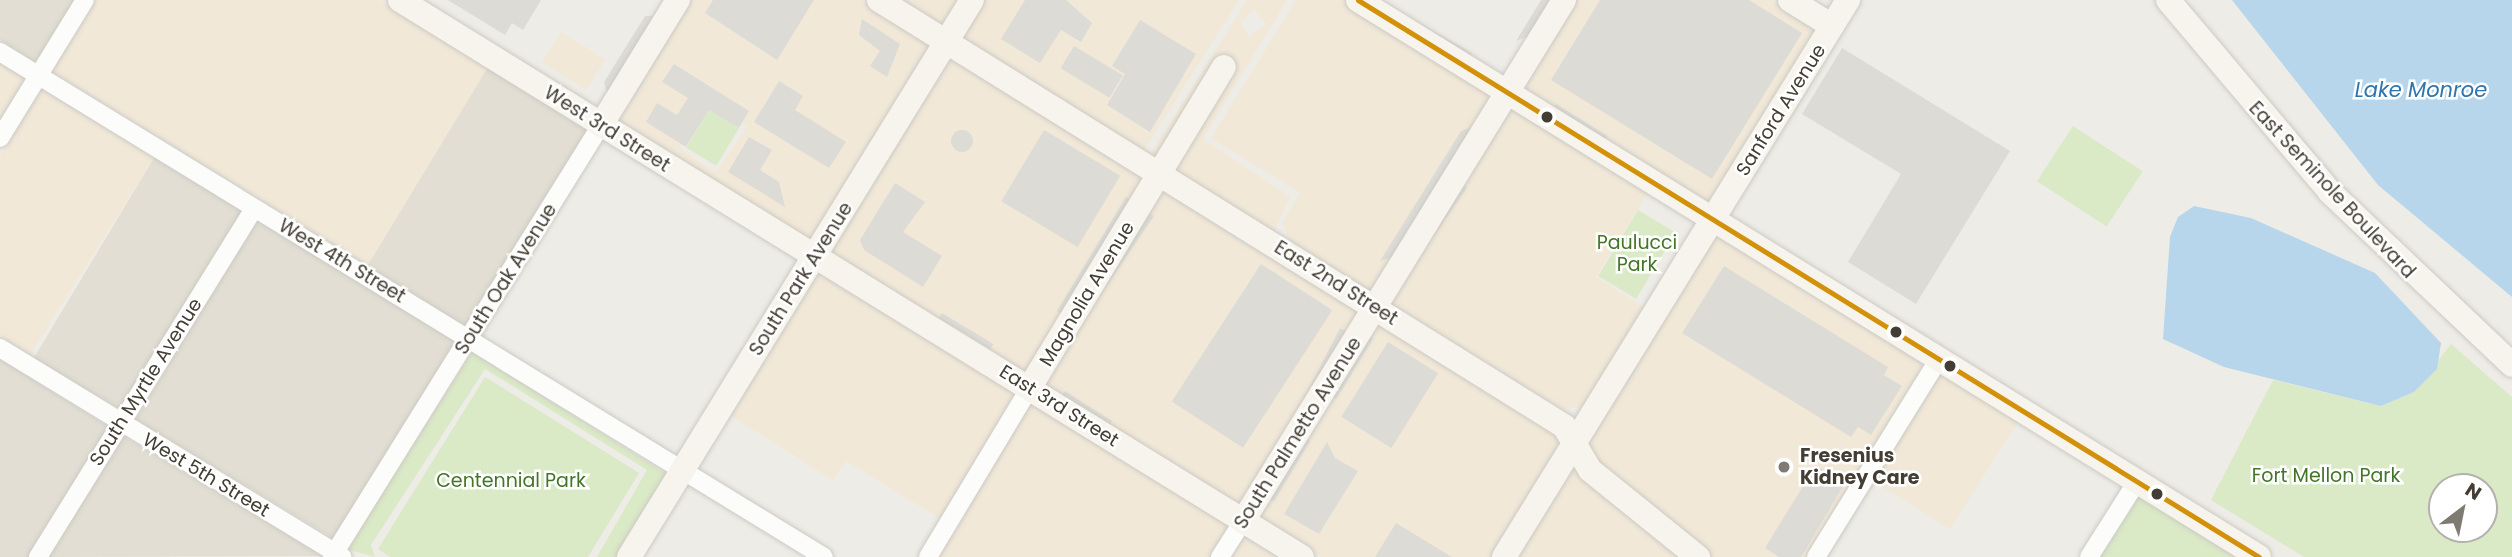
<!DOCTYPE html>
<style>
body{margin:0}
#map{position:relative;width:2512px;height:557px;overflow:hidden;background:#eeece6;font-family:Poppins,sans-serif}
div>[style]{position:absolute}
[style*='--x']{left:calc(var(--x)*1px);top:calc(var(--y)*1px);width:calc(var(--w)*1px);rotate:calc(var(--a)*1deg)}
.residential>*{inset:0;background:#e2ded3;transform-origin:0 0}
.commercial>*{inset:0;background:#f1e8d8;transform-origin:0 0}
.green>*{inset:0;background:#dae9c6;transform-origin:0 0}
.parking>*{inset:0;background:#dddbd6;transform-origin:0 0}
.round{border-radius:50%}
.water>*{inset:0;background:#b7d6ec}
.roads{filter:drop-shadow(0 0 2px #cccac4) drop-shadow(0 0 2px #cccac4)}
.street>*{height:18px;margin:-9px;padding:0 9px;transform-origin:9px;border-radius:9px;background:#fcfcfb}
.secondary>*{height:24px;margin:-12px;padding:0 12px;transform-origin:12px;border-radius:12px;background:#f6f4ed}
.bus-1>*{height:5px;margin:-2.5px;padding:0 2.5px;transform-origin:2.5px;border-radius:2.5px;background:#d3910a}
.dots>*{width:19px;height:19px;translate:-50% -50%;box-sizing:border-box;border:4px solid #fff;border-radius:50%}
span{translate:-50% -50%;white-space:nowrap;text-align:center;line-height:1.15;-webkit-text-stroke:5px #fff;paint-order:stroke}
.street-label{font-size:19px;color:#433d33}
.park-label{font-size:19px;color:#437428}
.poi-label{font-size:19px;color:#433d33;font-weight:700}
.left{translate:0 -50%;text-align:left}
.water-label{font-size:21px;color:#2e75ad;font-style:italic}
.north{position:absolute;left:2428px;top:473px;width:70px;height:70px;box-sizing:border-box;background:#fff;border:2px solid #b4b1ad;border-radius:50%;rotate:32deg;font-size:19px;font-weight:700;line-height:28px;text-align:center;color:#433d33}
.north::after{content:'';display:block;margin:auto;width:24px;height:32px;background:#7f7a72;clip-path:polygon(50% 0,100% 100%,50% 72%,0 100%)}
</style>
<div id="map">
<div class="residential">
<i style="clip-path:polygon(0 0,75px 0,36px 62px,0 40px)"></i>
<i style="left:488px;top:67px;width:119px;height:232px;rotate:32deg"></i>
<i style="left:154px;top:158px;width:103px;height:233px;rotate:31deg"></i>
<i style="left:256px;top:220px;width:235px;height:233px;rotate:31deg"></i>
<i style="clip-path:polygon(0 359px,109px 427px,28px 557px,0 557px)"></i>
<i style="clip-path:polygon(123px 436px,323px 556px,48px 557px)"></i>
</div>
<div class="commercial">
<i style="clip-path:polygon(95px 0,379px 0,488px 67px,368px 265px,51px 71px)"></i>
<i style="clip-path:polygon(evenodd,688px 0,861px 0,934px 46px,812px 245px,613px 121px,688px 0,714px 103px,747px 127px,716px 173px,679px 148px,714px 103px)"></i>
<i style="clip-path:polygon(899px 0,1239px 0,1144px 150px)"></i>
<i style="clip-path:polygon(evenodd,1247px 0,1287px 0,1203px 139px,1290px 197px,1274px 232px,1172px 169px,1236px 63px,1221px 55px,1158px 160px,1150px 155px,1247px 0,1254px 9px,1266px 24px,1249px 36px,1240px 23px,1254px 9px)"></i>
<i style="clip-path:polygon(1296px 0,1340px 0,1650px 189px,1596px 277px,1647px 309px,1587px 407px,1562px 409px,1290px 241px,1282px 223px,1300px 193px,1211px 138px)"></i>
<i style="clip-path:polygon(1574px 0,1771px 0,1820px 30px,1711px 207px,1519px 88px)"></i>
<i style="left:561px;top:32px;width:52px;height:36px;rotate:32deg"></i>
<i style="left:949px;top:55px;width:232px;height:233px;rotate:31deg"></i>
<i style="clip-path:polygon(0 63px,26px 79px,0 122px)"></i>
<i style="clip-path:polygon(41px 88px,154px 158px,30px 355px,0 336px,0 155px)"></i>
<i style="left:1162px;top:186px;width:239px;height:232px;rotate:32deg"></i>
<i style="clip-path:polygon(1715px 232px,1925px 363px,1806px 557px,1713px 557px,1597px 463px,1585px 442px)"></i>
<i style="clip-path:polygon(816px 270px,1018px 391px,941px 519px,846px 461px,833px 480px,728px 414px)"></i>
<i style="clip-path:polygon(1378px 322px,1557px 433px,1563px 444px,1494px 557px,1321px 557px,1255px 517px)"></i>
<i style="left:1940px;top:372px;width:92px;height:128px;rotate:32deg"></i>
<i style="clip-path:polygon(1032px 400px,1230px 524px,1210px 557px,938px 557px)"></i>
<i style="clip-path:polygon(1573px 461px,1683px 557px,1514px 557px)"></i>
<i style="clip-path:polygon(1245px 533px,1284px 557px,1230px 557px)"></i>
</div>
<div class="green">
<i style="left:709px;top:110px;width:35px;height:44px;rotate:31deg"></i>
<i style="left:2073px;top:126px;width:83px;height:66px;rotate:33deg"></i>
<i style="left:1638px;top:210px;width:44px;height:77px;rotate:31deg"></i>
<i style="clip-path:polygon(evenodd,2451px 344px,2512px 397px,2512px 557px,2304px 557px,2211px 500px,2273px 380px,2381px 406px,2414px 392px,2451px 344px,2442px 487px,2484px 487px,2484px 529px,2442px 529px,2442px 487px)"></i>
<i style="clip-path:polygon(472px 352px,670px 476px,619px 557px,597px 557px,647px 470px,485px 369px,371px 545px,375px 557px,347px 549px)"></i>
<i style="clip-path:polygon(485px 377px,639px 473px,588px 557px,390px 557px,378px 549px)"></i>
<i style="clip-path:polygon(2138px 495px,2240px 557px,2099px 557px)"></i>
</div>
<div class="parking">
<i style="clip-path:polygon(448px 0,541px 0,523px 30px,512px 23px,505px 35px)"></i>
<i style="clip-path:polygon(713px 0,814px 0,777px 60px,705px 13px)"></i>
<i style="clip-path:polygon(1025px 0,1066px 0,1092px 23px,1081px 42px,1061px 30px,1040px 63px,1001px 39px)"></i>
<i style="clip-path:polygon(1377px 0,1471px 52px,1472px 59px)"></i>
<i style="clip-path:polygon(1541px 0,1550px 0,1529px 36px,1516px 41px)"></i>
<i style="clip-path:polygon(1600px 0,1749px 0,1802px 33px,1712px 179px,1551px 80px)"></i>
<i style="clip-path:polygon(645px 16px,654px 16px,607px 92px,604px 82px)"></i>
<i style="clip-path:polygon(862px 19px,900px 44px,887px 77px,870px 66px,880px 51px,859px 35px)"></i>
<i style="clip-path:polygon(1140px 20px,1196px 54px,1150px 132px,1107px 105px,1125px 74px,1112px 66px)"></i>
<i style="left:1074px;top:46px;width:57px;height:26px;rotate:31deg"></i>
<i style="clip-path:polygon(1842px 48px,2010px 151px,1916px 304px,1848px 262px,1901px 174px,1802px 114px)"></i>
<i style="clip-path:polygon(674px 64px,749px 111px,739px 128px,709px 110px,686px 147px,646px 122px,657px 103px,677px 115px,688px 98px,662px 82px)"></i>
<i style="clip-path:polygon(779px 81px,803px 96px,795px 110px,846px 142px,829px 168px,754px 122px)"></i>
<i style="left:1556px;top:104px;width:61px;height:5px;rotate:32deg"></i>
<i style="clip-path:polygon(1473px 127px,1393px 257px,1380px 261px,1461px 131px)"></i>
<i style="left:1044px;top:130px;width:89px;height:83px;rotate:31deg"></i>
<i class="round" style="left:951px;top:130px;width:22px;height:22px"></i>
<i style="clip-path:polygon(749px 137px,772px 150px,760px 170px,779px 182px,785px 207px,728px 172px)"></i>
<i style="clip-path:polygon(895px 183px,925px 202px,903px 232px,942px 256px,923px 287px,864px 250px,860px 240px)"></i>
<i style="clip-path:polygon(1464px 185px,1467px 188px,1427px 245px)"></i>
<i style="clip-path:polygon(1126px 197px,1132px 201px,1061px 314px,1057px 311px)"></i>
<i style="left:1148px;top:212px;width:7px;height:171px;rotate:34deg"></i>
<i style="left:1261px;top:264px;width:85px;height:164px;rotate:33deg"></i>
<i style="clip-path:polygon(1724px 266px,1888px 367px,1884px 375px,1902px 386px,1871px 435px,1858px 427px,1851px 437px,1682px 333px)"></i>
<i style="left:942px;top:313px;width:60px;height:6px;rotate:31deg"></i>
<i style="left:1340px;top:328px;width:7px;height:100px;rotate:27deg"></i>
<i style="clip-path:polygon(1368px 336px,1373px 339px,1336px 399px,1332px 396px)"></i>
<i style="left:1388px;top:342px;width:59px;height:88px;rotate:32deg"></i>
<i style="clip-path:polygon(1065px 391px,1112px 421px,1109px 427px,1060px 397px)"></i>
<i style="clip-path:polygon(1306px 439px,1310px 441px,1274px 501px,1269px 499px)"></i>
<i style="clip-path:polygon(1327px 442px,1335px 458px,1358px 471px,1319px 534px,1284px 514px)"></i>
<i style="clip-path:polygon(1816px 465px,1845px 483px,1801px 557px,1779px 557px,1765px 548px)"></i>
<i style="clip-path:polygon(1396px 523px,1452px 557px,1375px 557px)"></i>
</div>
<div class="water">
<i style="clip-path:polygon(2232px 0,2512px 0,2512px 297px,2378px 185px)"></i>
<i style="clip-path:polygon(2194px 206px,2251px 218px,2375px 273px,2441px 343px,2437px 369px,2414px 392px,2381px 406px,2224px 367px,2163px 339px,2170px 237px,2178px 217px)"></i>
</div>
<div class="roads">
<div class="street">
<i style="--x:0;--y:52;--w:966;--a:31.5"></i>
<i style="--x:0;--y:138;--w:162;--a:-58.4"></i>
<i style="--x:0;--y:348;--w:401;--a:31.4"></i>
<i style="--x:38;--y:557;--w:410;--a:-58.2"></i>
<i style="--x:332;--y:557;--w:509;--a:-58.09"></i>
<i style="--x:928;--y:557;--w:198;--a:-59"></i>
<i style="--x:1220;--y:557;--w:43;--a:-57.4"></i>
<i style="--x:1816;--y:557;--w:232;--a:-58.2"></i>
<i style="--x:2089;--y:557;--w:88;--a:-57.6"></i>
</div>
<div class="secondary">
<i style="--x:400;--y:0;--w:1060;--a:31.7"></i>
<i style="--x:879;--y:0;--w:807;--a:31.88"></i>
<i style="--x:1564;--y:426;--w:51;--a:59.4"></i>
<i style="--x:1590;--y:470;--w:139;--a:38.9"></i>
<i style="--x:1358;--y:0;--w:1059;--a:31.72"></i>
<i style="--x:1790;--y:0;--w:49;--a:31.8"></i>
<i style="--x:2168;--y:0;--w:251;--a:49.8"></i>
<i style="--x:2330;--y:192;--w:251;--a:43.5"></i>
<i style="--x:601;--y:125;--w:147;--a:-58.4"></i>
<i style="--x:1030;--y:387;--w:374;--a:-58.8"></i>
<i style="--x:1243;--y:521;--w:612;--a:-58.36"></i>
<i style="--x:629;--y:557;--w:654;--a:-58.38"></i>
<i style="--x:1504;--y:557;--w:655;--a:-58.3"></i>
</div>
</div>
<div class="bus-1">
<i style="--x:1358;--y:0;--w:1059;--a:31.72"></i>
</div>
<div class="dots">
<i style="left:1547px;top:117px;background:#433d33"></i>
<i style="left:1896px;top:332px;background:#433d33"></i>
<i style="left:1950px;top:366px;background:#433d33"></i>
<i style="left:1784px;top:467px;background:#7f7a72"></i>
<i style="left:2157px;top:494px;background:#433d33"></i>
</div>
<div class="street-label">
<span style="left:1781px;top:110px;rotate:-58deg">Sanford Avenue</span>
<span style="left:607px;top:129px;rotate:32deg">West 3rd Street</span>
<span style="left:2332px;top:190px;rotate:47deg">East Seminole Boulevard</span>
<span style="left:342px;top:261px;rotate:31deg">West 4th Street</span>
<span style="left:506px;top:279px;rotate:-58deg">South Oak Avenue</span>
<span style="left:801px;top:279px;rotate:-58deg">South Park Avenue</span>
<span style="left:1336px;top:283px;rotate:32deg">East 2nd Street</span>
<span style="left:1087px;top:294px;rotate:-59deg">Magnolia Avenue</span>
<span style="left:146px;top:382px;rotate:-58deg">South Myrtle Avenue</span>
<span style="left:1059px;top:406px;rotate:32deg">East 3rd Street</span>
<span style="left:1298px;top:433px;rotate:-58deg">South Palmetto Avenue</span>
<span style="left:206px;top:475px;rotate:31deg">West 5th Street</span>
</div>
<div class="park-label">
<span style="left:1637px;top:254px">Paulucci<br>Park</span>
<span style="left:2326px;top:476px">Fort Mellon Park</span>
<span style="left:511px;top:481px">Centennial Park</span>
</div>
<div class="poi-label">
<span class="left" style="left:1800px;top:467px">Fresenius<br>Kidney Care</span>
</div>
<div class="water-label">
<span style="left:2421px;top:90px">Lake Monroe</span>
</div>
<div class="north">N</div>
</div>
